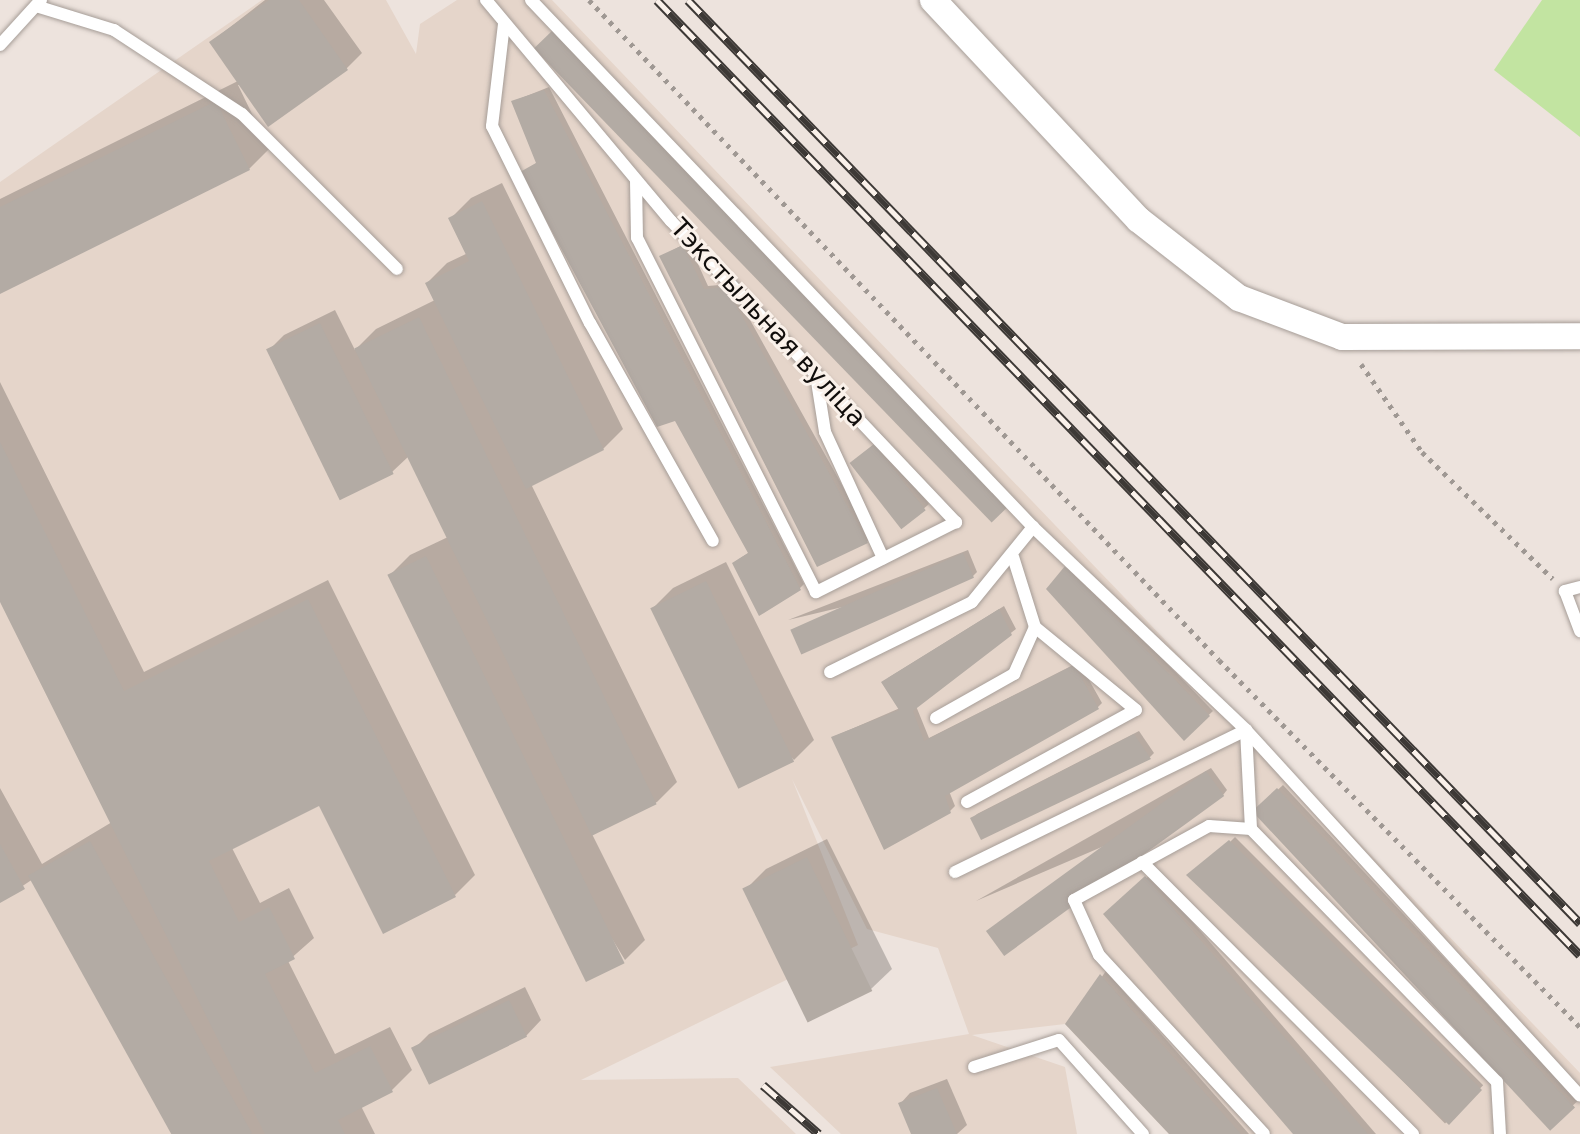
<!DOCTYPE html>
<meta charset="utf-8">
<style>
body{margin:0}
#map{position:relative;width:1580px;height:1134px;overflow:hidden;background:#ede3dd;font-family:"DejaVu Sans",sans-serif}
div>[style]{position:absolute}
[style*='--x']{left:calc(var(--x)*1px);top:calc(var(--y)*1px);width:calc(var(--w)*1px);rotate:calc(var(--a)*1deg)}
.built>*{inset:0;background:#e5d5ca}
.green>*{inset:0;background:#c2e4a1}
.shadow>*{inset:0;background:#0003;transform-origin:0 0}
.building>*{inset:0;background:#b3aba4;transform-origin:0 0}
.path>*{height:5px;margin-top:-2.5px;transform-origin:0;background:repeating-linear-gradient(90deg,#9f9893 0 4px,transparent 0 10px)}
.roads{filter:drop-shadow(0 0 2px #a69d97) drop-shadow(0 0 2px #a69d97)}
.service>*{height:12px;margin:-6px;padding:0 6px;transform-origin:6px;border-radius:6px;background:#fff}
.minor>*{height:26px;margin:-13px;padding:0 13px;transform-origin:13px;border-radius:13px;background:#fff}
.rail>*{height:9px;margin-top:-4.5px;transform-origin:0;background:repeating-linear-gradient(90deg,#faf1ea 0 18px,#3d3936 0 36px);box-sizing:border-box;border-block:2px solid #3d3936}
span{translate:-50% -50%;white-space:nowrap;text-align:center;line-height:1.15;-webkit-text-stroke:6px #faf1ea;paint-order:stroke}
.street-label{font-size:26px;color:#100d0b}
</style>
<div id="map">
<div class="built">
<i style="clip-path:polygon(262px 0,386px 0,416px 54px,420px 24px,457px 0,552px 0,1580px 1073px,1580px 1134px,1169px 1134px,1065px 1024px,972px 1035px,1065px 1067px,1077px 1134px,841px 1134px,770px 1067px,969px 1034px,938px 948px,867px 929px,792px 779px,858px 945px,581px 1080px,738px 1078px,796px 1134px,0 1134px,0 182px)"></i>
</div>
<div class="green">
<i style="clip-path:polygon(1542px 0,1580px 0,1580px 137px,1494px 70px)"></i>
</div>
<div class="shadow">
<i style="clip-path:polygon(265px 0,324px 0,362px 53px,346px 69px,238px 85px,269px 149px,249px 169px,0 291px,0 199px,238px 81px,211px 42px)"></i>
<i style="clip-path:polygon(549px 87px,804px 584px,799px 589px,739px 559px,750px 552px,676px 419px,523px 172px,538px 162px,514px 101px)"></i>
<i style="clip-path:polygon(502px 183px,623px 429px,603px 449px,531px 484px,677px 782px,657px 802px,592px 834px,645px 940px,625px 960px,390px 575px,410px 555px,448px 537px,409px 456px,392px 472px,268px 351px,284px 335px,335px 310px,355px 350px,376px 329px,435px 300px,427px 283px,447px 263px,468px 253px,450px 219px,471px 198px)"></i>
<i style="clip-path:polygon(688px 242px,708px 286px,730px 284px,871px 537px,867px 542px,662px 256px)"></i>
<i style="clip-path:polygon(0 382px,144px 672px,328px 580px,475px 875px,455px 895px,320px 803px,232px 848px,260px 903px,289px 888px,314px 938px,288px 961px,335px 1054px,390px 1027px,412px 1070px,392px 1090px,361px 1106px,375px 1134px,173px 1134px,33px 879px,0 901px,0 788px,42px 864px,112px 822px,0 597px)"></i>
<i style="clip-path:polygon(879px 441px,929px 504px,904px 526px,857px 460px)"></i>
<i style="clip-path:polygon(968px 550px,977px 572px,973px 576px,788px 620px)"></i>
<i style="clip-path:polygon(726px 562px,814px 740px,794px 760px,653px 608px,673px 588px)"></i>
<i style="clip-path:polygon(1071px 564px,1213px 711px,1184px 738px,1048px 589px)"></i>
<i style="clip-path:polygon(1004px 606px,1016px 629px,916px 706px,929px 738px,1079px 662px,1102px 703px,1098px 707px,949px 791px,955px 806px,950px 811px,833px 737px,900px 708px,888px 678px)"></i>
<i style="clip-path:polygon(1139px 731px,1154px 753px,1150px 757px,982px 837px,973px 818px,977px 814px)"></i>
<i style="clip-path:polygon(1211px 768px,1227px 790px,1223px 795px,976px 901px)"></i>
<i style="left:1283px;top:785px;width:432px;height:39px;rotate:47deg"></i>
<i style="left:1235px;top:837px;width:351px;height:54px;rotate:45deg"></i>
<i style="clip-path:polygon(827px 839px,892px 969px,871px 989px,746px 889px,766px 869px)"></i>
<i style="clip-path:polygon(1151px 874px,1376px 1134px,1296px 1134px,1105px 915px)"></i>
<i style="clip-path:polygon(1106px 971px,1249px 1134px,1172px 1134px,1068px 1024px)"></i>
<i style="clip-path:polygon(525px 987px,541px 1020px,526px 1036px,414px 1049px,429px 1034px)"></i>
<i style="clip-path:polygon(947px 1079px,967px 1125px,957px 1134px,913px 1134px,900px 1104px,910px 1093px)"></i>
</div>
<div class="building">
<i style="clip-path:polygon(269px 0,299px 0,348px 70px,268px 127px,209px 42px)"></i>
<i style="left:554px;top:29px;width:659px;height:28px;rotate:46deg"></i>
<i style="clip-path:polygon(544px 90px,801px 590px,759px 616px,732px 563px,748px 553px,675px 421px,657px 427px,520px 172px,536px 163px,511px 101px)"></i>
<i style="clip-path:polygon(216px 101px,250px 170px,0 294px,0 207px)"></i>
<i style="clip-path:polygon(482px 201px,604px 450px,526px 489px,425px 283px,469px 261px,448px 218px)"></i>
<i style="clip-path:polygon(683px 245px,704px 289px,726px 287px,868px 543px,817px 567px,659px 256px)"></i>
<i style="left:419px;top:317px;width:542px;height:72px;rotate:64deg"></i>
<i style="left:320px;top:323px;width:168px;height:60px;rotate:64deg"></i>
<i style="clip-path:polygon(0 442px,124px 691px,308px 599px,456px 897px,383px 934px,319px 806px,209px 861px,239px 922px,269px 907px,295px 959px,265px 974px,315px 1073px,370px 1046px,393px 1092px,338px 1120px,345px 1134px,265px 1134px,0 602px)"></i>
<i style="left:874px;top:444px;width:84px;height:31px;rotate:52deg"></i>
<i style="left:963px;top:553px;width:27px;height:189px;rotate:66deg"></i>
<i style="left:426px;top:556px;width:453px;height:43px;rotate:64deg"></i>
<i style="clip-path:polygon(1065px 566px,1210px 716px,1184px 741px,1046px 589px)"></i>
<i style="left:706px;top:581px;width:201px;height:62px;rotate:64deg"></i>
<i style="clip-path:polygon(999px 609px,1012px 635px,913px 711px,924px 741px,1074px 665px,1099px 709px,945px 796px,951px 813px,884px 850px,831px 737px,899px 710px,881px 682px)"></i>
<i style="clip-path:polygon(1134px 734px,1151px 759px,981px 840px,970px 818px)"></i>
<i style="left:1206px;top:771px;width:31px;height:272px;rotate:54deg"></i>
<i style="left:1277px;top:788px;width:437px;height:34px;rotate:47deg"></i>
<i style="clip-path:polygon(1229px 840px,1482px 1090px,1449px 1125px,1186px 875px)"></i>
<i style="left:90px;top:841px;width:334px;height:71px;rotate:61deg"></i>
<i style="clip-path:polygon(0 844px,25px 889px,0 903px)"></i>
<i style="left:807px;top:857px;width:149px;height:72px;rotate:64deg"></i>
<i style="clip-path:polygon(1145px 876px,1368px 1134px,1293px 1134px,1103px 914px)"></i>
<i style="clip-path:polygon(1100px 974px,1241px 1134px,1169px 1134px,1065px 1024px)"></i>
<i style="left:509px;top:1000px;width:41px;height:109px;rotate:64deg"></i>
<i style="clip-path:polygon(937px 1088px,957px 1134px,911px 1134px,898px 1103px)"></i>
</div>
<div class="path">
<i style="--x:589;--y:0;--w:912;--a:46.33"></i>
<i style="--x:1219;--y:660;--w:515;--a:45.47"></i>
<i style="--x:1361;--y:364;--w:107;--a:55.3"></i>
<i style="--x:1422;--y:452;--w:182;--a:44.1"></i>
</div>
<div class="roads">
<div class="service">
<i style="--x:486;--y:0;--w:288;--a:50.1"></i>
<i style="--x:671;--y:221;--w:415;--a:46.6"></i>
<i style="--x:956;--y:522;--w:157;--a:153.4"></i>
<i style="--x:816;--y:592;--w:397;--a:-116.8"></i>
<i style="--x:637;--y:238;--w:58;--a:-91"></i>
<i style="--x:531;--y:0;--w:728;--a:46.39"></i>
<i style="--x:1033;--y:527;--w:294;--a:43.6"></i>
<i style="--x:1246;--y:730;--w:495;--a:47.6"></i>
<i style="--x:36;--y:6;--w:82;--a:17.1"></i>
<i style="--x:114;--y:30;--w:153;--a:33.3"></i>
<i style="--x:242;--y:114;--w:219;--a:45"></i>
<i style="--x:504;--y:24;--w:103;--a:96.7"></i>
<i style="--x:492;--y:126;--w:220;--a:63.6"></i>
<i style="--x:590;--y:323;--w:250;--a:60.6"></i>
<i style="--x:0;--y:45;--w:61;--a:-47.7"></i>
<i style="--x:816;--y:375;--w:58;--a:81"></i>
<i style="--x:825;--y:432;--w:139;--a:65.3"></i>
<i style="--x:1580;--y:587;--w:16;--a:165"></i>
<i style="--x:1565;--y:591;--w:43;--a:69.4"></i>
<i style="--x:830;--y:672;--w:158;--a:-26.2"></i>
<i style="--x:972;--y:602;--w:97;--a:-50.9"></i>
<i style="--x:936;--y:718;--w:90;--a:-29.4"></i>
<i style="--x:1014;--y:674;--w:51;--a:-65.9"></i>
<i style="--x:1246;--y:730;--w:99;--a:87.1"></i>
<i style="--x:1251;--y:829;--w:353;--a:45.8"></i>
<i style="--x:1497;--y:1082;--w:52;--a:86.7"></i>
<i style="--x:967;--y:802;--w:192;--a:-28.6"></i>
<i style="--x:1136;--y:710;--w:131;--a:-140.6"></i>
<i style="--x:1035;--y:627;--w:73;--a:-107.4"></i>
<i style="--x:1251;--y:829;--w:42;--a:-175.9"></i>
<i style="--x:1209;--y:826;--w:154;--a:151.3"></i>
<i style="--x:1074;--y:900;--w:60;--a:65.6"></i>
<i style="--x:1099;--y:955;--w:243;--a:47.3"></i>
<i style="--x:1142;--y:862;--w:384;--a:45.1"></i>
<i style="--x:955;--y:872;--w:324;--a:-26"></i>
<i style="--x:974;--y:1067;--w:89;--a:-17.6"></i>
<i style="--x:1059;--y:1040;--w:126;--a:48.2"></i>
</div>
<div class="minor">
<i style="--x:933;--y:0;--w:301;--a:46.9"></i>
<i style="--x:1139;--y:220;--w:127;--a:38"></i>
<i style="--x:1239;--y:298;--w:110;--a:20.7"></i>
<i style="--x:1342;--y:337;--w:238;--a:-0.2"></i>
</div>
</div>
<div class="rail">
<i style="--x:657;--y:0;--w:1328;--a:45.98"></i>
<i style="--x:688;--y:0;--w:1284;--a:45.98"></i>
<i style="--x:763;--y:1085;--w:74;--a:41.2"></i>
</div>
<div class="street-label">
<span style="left:768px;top:323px;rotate:47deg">Тэкстыльная вуліца</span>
</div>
</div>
